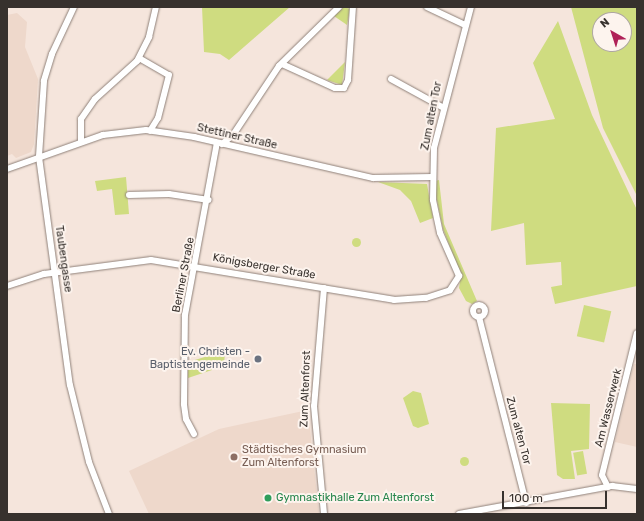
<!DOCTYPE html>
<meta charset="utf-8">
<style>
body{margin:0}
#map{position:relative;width:644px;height:521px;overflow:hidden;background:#f5e5dc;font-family:Rubik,sans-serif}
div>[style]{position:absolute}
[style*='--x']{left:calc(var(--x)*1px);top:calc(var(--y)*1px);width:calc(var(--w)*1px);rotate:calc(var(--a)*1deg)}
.built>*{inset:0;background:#eed8cb}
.green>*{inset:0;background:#cfdc80;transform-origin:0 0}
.round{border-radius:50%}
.roads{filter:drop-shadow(0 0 1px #8f8179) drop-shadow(0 0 1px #8f8179)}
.street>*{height:6px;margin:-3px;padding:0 3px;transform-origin:3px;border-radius:3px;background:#fff}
.street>.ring{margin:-3px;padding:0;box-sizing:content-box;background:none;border:6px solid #fff;border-radius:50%}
.dots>*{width:11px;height:11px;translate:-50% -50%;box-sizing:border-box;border:2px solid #fdf4ee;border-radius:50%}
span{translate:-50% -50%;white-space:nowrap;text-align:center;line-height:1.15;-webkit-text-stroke:4px #fdf4ee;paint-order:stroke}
.street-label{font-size:11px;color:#37312d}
.worship-label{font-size:11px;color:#5b616d}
.right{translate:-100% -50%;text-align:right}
.education-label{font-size:11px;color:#785e54}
.left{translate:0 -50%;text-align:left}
.leisure-label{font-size:11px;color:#27864d}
.frame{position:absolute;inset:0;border:8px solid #37312d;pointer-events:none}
.north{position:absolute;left:592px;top:12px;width:40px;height:40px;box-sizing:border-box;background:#fdf4ee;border:1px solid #aea6a1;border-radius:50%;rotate:321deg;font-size:11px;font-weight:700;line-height:16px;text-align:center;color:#37312d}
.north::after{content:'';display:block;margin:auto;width:14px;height:18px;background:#b02158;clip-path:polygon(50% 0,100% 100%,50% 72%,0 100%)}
.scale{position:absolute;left:502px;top:491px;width:105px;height:18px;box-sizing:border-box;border:2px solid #37312d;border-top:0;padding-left:5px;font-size:12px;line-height:14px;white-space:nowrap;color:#37312d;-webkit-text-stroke:3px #fdf4ee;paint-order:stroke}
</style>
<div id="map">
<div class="built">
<i style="clip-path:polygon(17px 13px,27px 22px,25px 47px,38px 79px,34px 144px,31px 152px,16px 158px,12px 154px,7px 156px,7px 15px)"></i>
<i style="clip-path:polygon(634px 364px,637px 364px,637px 447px,615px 442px)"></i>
<i style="clip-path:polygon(308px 410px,319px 514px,149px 514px,129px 471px,219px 429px)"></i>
</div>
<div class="green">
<i style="clip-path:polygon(202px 7px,290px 7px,229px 60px,220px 54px,204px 52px)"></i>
<i style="clip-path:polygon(344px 7px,350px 9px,347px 25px,334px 16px)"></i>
<i style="clip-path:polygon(evenodd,571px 7px,637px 7px,637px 196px,603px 128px,571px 7px,600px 20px,624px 20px,624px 44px,600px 44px,600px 20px)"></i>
<i style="clip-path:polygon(558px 21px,592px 115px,637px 210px,637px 286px,555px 304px,551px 287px,562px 285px,561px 262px,526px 265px,524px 223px,491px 231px,496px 128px,555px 119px,533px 63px)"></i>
<i style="clip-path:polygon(345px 62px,342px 85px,327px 80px)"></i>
<i style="clip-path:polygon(126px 177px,129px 214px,115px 215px,112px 189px,97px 191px,95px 181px)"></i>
<i style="clip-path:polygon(439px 180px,444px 224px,477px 301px,472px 304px,466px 301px,459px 288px,461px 275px,443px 229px,435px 191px,435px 181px)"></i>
<i style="clip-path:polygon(378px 182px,427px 184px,433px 218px,420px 223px,411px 201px,400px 190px)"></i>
<i class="round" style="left:351.5px;top:237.5px;width:9px;height:9px"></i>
<i style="left:584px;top:305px;width:28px;height:32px;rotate:13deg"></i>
<i style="clip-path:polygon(225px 351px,224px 366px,188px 378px,188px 362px)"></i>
<i style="clip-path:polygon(413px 391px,421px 393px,429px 424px,418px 428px,413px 426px,403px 398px)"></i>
<i style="clip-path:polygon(551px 403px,590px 404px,589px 449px,571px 451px,575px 479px,563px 479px,557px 475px)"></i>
<i style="left:583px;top:451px;width:23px;height:10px;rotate:80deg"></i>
<i class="round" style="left:459.5px;top:456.5px;width:9px;height:9px"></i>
</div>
<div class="roads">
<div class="street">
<i style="--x:74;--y:7;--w:52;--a:115.1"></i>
<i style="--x:52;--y:54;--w:28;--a:107"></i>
<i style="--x:44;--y:81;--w:76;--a:93.8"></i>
<i style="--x:39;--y:157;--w:230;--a:82.3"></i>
<i style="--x:70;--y:385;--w:79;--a:76.1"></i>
<i style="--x:89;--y:462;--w:56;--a:69"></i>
<i style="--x:427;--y:7;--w:42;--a:25.3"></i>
<i style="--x:139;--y:58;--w:34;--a:30"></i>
<i style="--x:169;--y:75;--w:44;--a:104.3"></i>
<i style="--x:158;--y:118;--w:15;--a:122"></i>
<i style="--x:282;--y:64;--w:58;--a:24.4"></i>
<i style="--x:335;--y:88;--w:9;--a:0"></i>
<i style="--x:344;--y:88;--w:9;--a:-63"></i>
<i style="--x:348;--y:80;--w:73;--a:-86.1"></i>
<i style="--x:391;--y:79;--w:58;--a:28.8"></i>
<i style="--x:81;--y:141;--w:22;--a:-90"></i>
<i style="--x:81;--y:119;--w:24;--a:-55"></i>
<i style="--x:95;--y:99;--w:57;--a:-42.1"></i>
<i style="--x:137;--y:61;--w:27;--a:-63"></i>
<i style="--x:149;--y:37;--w:31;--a:-77"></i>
<i style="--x:222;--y:144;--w:14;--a:-39"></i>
<i style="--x:233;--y:135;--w:83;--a:-56.3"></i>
<i style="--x:279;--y:66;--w:84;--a:-44.5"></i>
<i style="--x:7;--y:169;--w:102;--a:-19.5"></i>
<i style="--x:103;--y:135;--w:43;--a:-6.6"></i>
<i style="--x:146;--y:130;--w:49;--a:8.3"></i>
<i style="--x:194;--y:137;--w:184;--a:12.9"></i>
<i style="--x:373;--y:178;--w:59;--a:-1"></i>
<i style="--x:129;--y:195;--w:40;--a:-1.4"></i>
<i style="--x:169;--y:194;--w:40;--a:8.5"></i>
<i style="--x:7;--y:286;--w:39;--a:-18"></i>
<i style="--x:44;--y:274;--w:108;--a:-7.5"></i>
<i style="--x:151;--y:260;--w:246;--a:9.3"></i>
<i style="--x:394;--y:300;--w:32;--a:-4"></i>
<i style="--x:426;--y:298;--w:25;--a:-18"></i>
<i style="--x:450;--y:290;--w:17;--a:-57"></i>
<i style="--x:459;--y:276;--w:47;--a:-113.8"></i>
<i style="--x:440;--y:233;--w:34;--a:-102"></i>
<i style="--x:433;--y:200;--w:52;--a:-88.9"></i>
<i style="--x:434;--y:148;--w:146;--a:-75.3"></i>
<i style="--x:324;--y:288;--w:118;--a:94.8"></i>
<i style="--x:314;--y:406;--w:108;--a:84.7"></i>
<i class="ring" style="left:473px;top:305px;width:6px;height:6px"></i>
<i style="--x:479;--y:317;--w:192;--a:75.8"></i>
<i style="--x:194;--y:434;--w:17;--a:-118"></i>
<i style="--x:186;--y:419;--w:15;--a:-98"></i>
<i style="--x:184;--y:404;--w:89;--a:-89.4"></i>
<i style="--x:185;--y:315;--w:175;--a:-79.5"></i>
<i style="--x:608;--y:487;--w:13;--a:-117"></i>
<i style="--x:602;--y:475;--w:146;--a:-76.2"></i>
<i style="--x:459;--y:514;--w:156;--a:-10.4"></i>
<i style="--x:612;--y:486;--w:25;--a:7"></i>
</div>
</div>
<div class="dots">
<i style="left:258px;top:359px;background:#6b7280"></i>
<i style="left:234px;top:457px;background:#8d6e63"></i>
<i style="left:268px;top:498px;background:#2e9e5b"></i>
</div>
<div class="street-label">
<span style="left:432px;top:116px;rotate:-79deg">Zum alten Tor</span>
<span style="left:237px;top:137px;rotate:13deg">Stettiner Straße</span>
<span style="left:63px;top:259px;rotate:82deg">Taubengasse</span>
<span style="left:264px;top:267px;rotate:10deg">Königsberger Straße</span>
<span style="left:184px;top:275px;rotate:-79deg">Berliner Straße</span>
<span style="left:306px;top:389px;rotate:-88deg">Zum Altenforst</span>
<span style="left:609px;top:408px;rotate:-76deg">Am Wasserwerk</span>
<span style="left:518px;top:431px;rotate:75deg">Zum alten Tor</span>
</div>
<div class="worship-label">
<span class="right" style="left:250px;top:359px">Ev. Christen -<br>Baptistengemeinde</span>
</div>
<div class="education-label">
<span class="left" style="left:242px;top:457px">Städtisches Gymnasium<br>Zum Altenforst</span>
</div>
<div class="leisure-label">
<span class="left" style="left:276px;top:498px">Gymnastikhalle Zum Altenforst</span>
</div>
<div class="frame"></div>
<div class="north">N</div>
<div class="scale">100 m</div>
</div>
